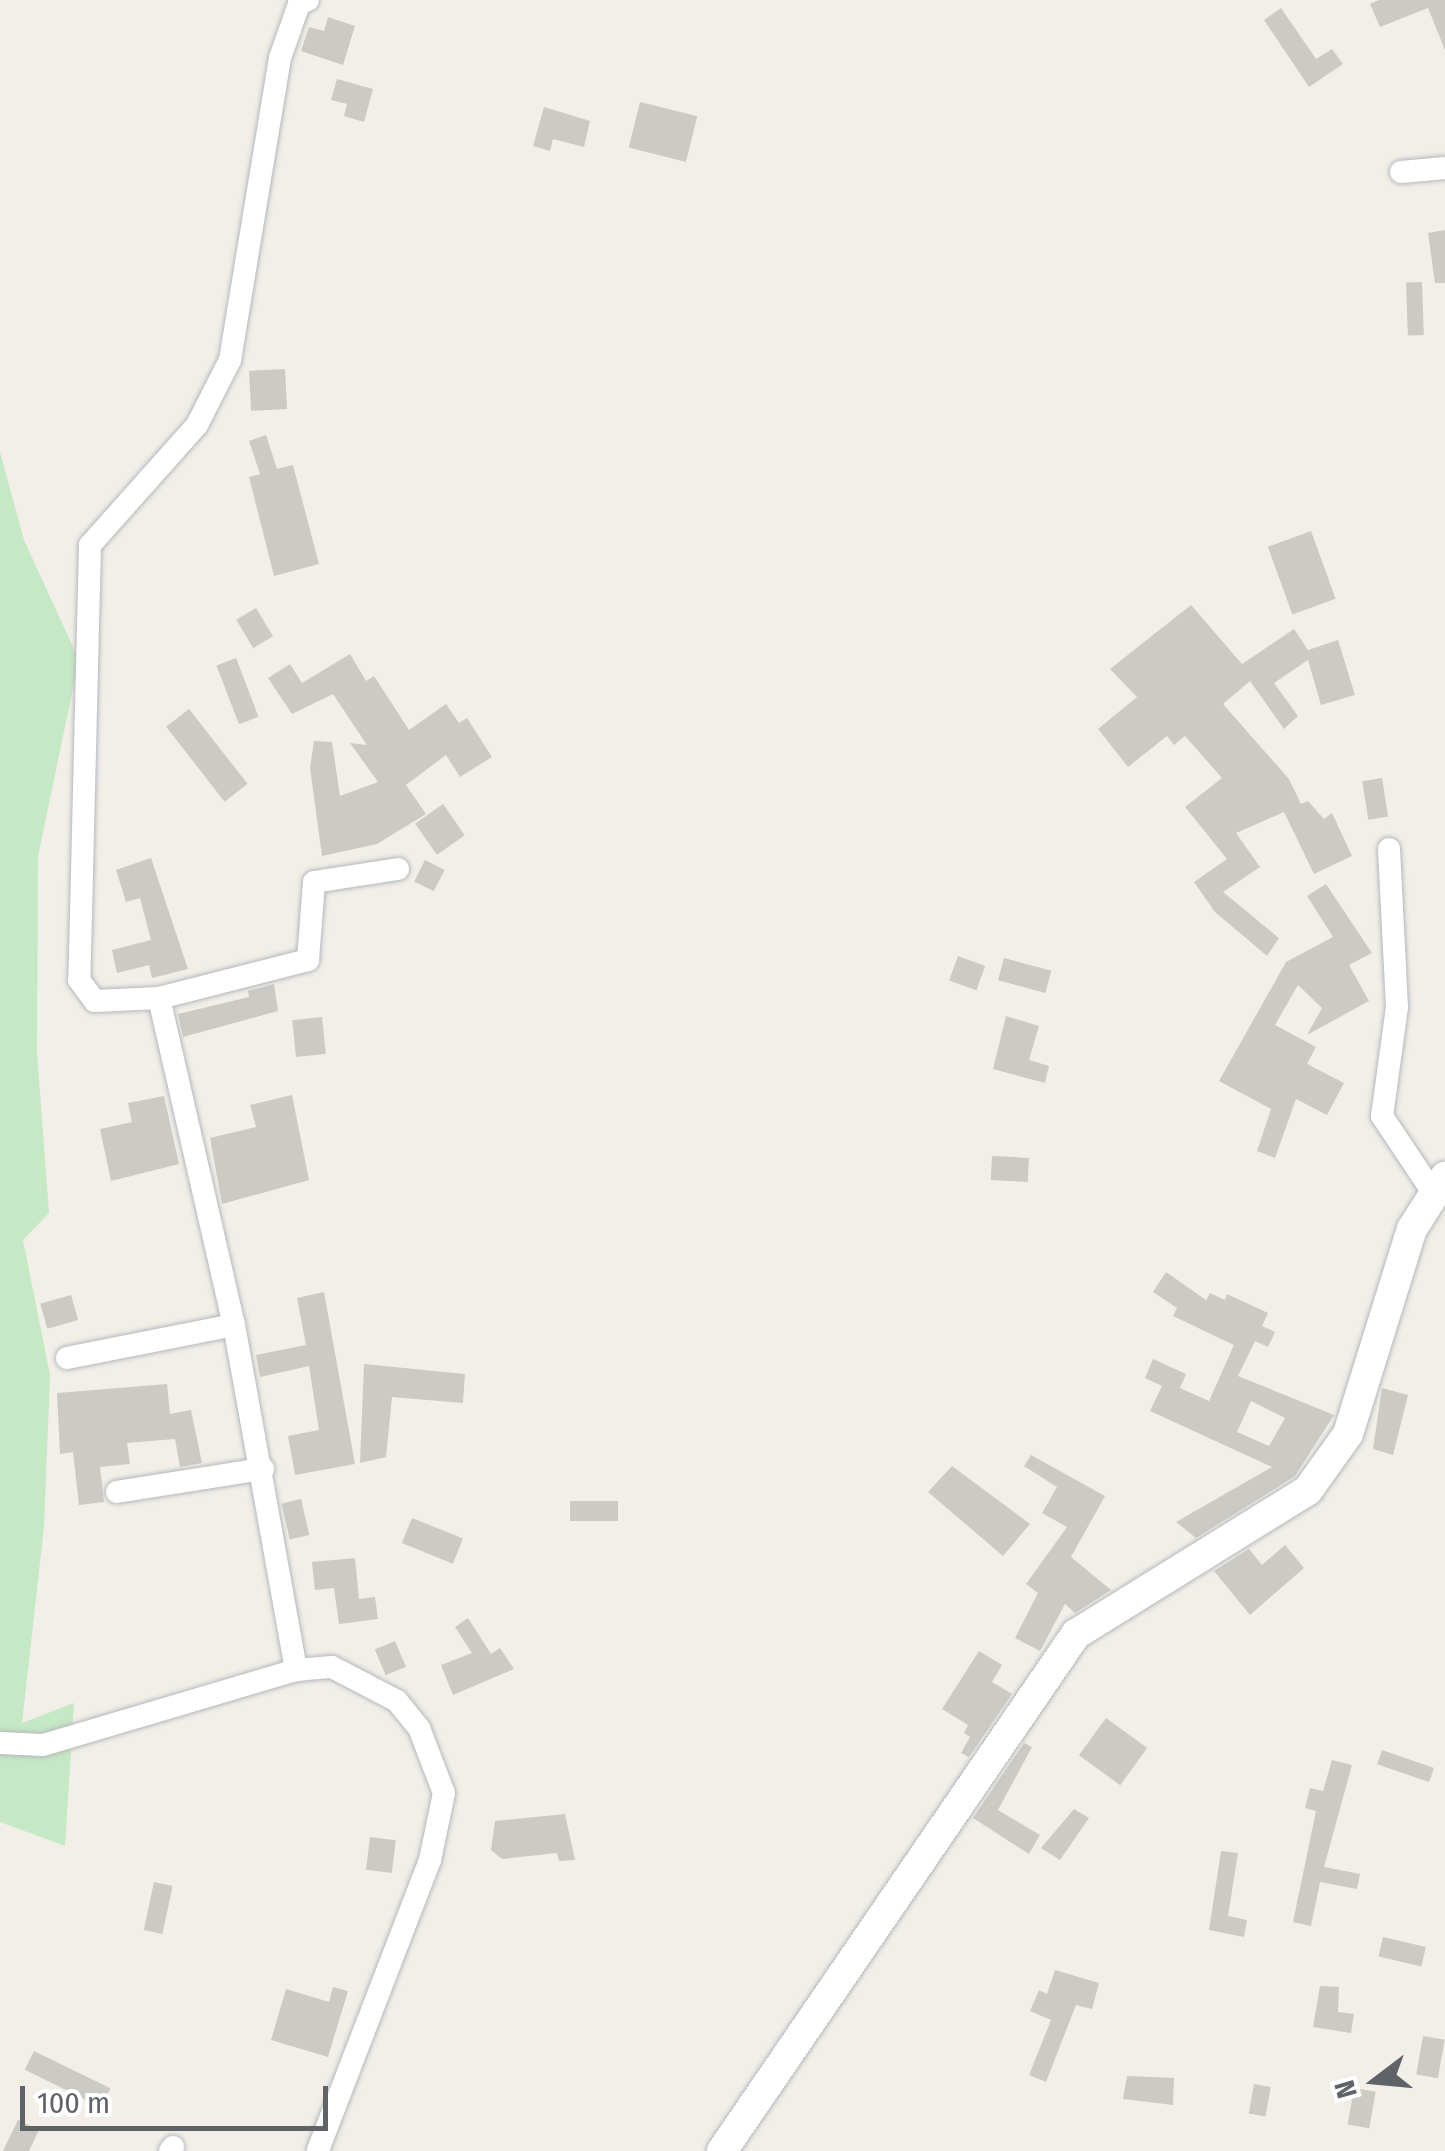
<!DOCTYPE html>
<style>
body{margin:0}
#map{position:relative;width:1445px;height:2151px;overflow:hidden;background:#f1efe8;font-family:"Fira Sans Condensed",sans-serif}
div>[style]{position:absolute}
[style*='--x']{left:calc(var(--x)*1px);top:calc(var(--y)*1px);width:calc(var(--w)*1px);rotate:calc(var(--a)*1deg)}
.green>*{inset:0;background:#c5e8c5}
.building>*{inset:0;background:#cccac5;transform-origin:0 0}
.roads{filter:drop-shadow(0 0 2px #b5b8bc) drop-shadow(0 0 2px #b5b8bc)}
.minor>*{height:22px;margin:-11px;padding:0 11px;transform-origin:11px;border-radius:11px;background:#fff}
.tertiary>*{height:30px;margin:-15px;padding:0 15px;transform-origin:15px;border-radius:15px;background:#fff}
span{translate:-50% -50%;white-space:nowrap;text-align:center;line-height:1.15;-webkit-text-stroke:8px #fff;paint-order:stroke}
.north{position:absolute;left:1325px;top:2031px;width:100px;height:100px;-webkit-text-stroke:8px #fff;paint-order:stroke;rotate:254deg;font-size:28px;font-weight:700;line-height:40px;text-align:center;color:#5f6368}
.north::after{content:'';display:block;margin:auto;width:35px;height:45px;background:#5f6368;clip-path:polygon(50% 0,100% 100%,50% 72%,0 100%)}
.scale{position:absolute;left:20px;top:2086px;width:308px;height:45px;box-sizing:border-box;border:5px solid #5f6368;border-top:0;padding-left:12px;font-size:30px;line-height:35px;white-space:nowrap;color:#5f6368;-webkit-text-stroke:8px #fff;paint-order:stroke}
</style>
<div id="map">
<div class="green">
<i style="clip-path:polygon(0 452px,24px 540px,79px 660px,38px 856px,37px 1053px,49px 1213px,23px 1240px,50px 1375px,44px 1527px,22px 1723px,74px 1703px,65px 1846px,0 1822px)"></i>
</div>
<div class="building">
<i style="clip-path:polygon(1379px 0,1445px 0,1445px 50px,1428px 8px,1380px 27px,1370px 4px)"></i>
<i style="clip-path:polygon(1281px 8px,1316px 59px,1332px 49px,1343px 64px,1309px 87px,1264px 20px)"></i>
<i style="clip-path:polygon(328px 17px,355px 26px,343px 65px,301px 51px,309px 27px,324px 31px)"></i>
<i style="clip-path:polygon(337px 79px,373px 89px,364px 122px,344px 116px,347px 104px,331px 100px)"></i>
<i style="left:640px;top:102px;width:59px;height:47px;rotate:14deg"></i>
<i style="clip-path:polygon(544px 107px,590px 121px,584px 147px,553px 139px,550px 151px,533px 146px)"></i>
<i style="clip-path:polygon(1445px 230px,1445px 283px,1435px 283px,1428px 233px)"></i>
<i style="left:1422px;top:282px;width:53px;height:16px;rotate:88deg"></i>
<i style="left:285px;top:369px;width:40px;height:36px;rotate:87deg"></i>
<i style="clip-path:polygon(266px 435px,277px 469px,293px 465px,319px 564px,274px 576px,249px 477px,260px 474px,249px 441px)"></i>
<i style="left:1311px;top:531px;width:72px;height:46px;rotate:70deg"></i>
<i style="clip-path:polygon(1191px 605px,1242px 664px,1294px 629px,1308px 650px,1338px 640px,1355px 695px,1321px 705px,1308px 660px,1274px 683px,1298px 716px,1284px 729px,1250px 681px,1223px 704px,1289px 779px,1301px 804px,1308px 801px,1324px 819px,1332px 813px,1352px 856px,1314px 874px,1284px 812px,1236px 833px,1260px 867px,1223px 892px,1279px 938px,1267px 956px,1215px 912px,1194px 882px,1227px 859px,1185px 807px,1222px 778px,1185px 736px,1174px 745px,1167px 736px,1128px 767px,1098px 729px,1137px 697px,1110px 669px)"></i>
<i style="left:256px;top:608px;width:33px;height:23px;rotate:59deg"></i>
<i style="clip-path:polygon(350px 654px,366px 681px,374px 676px,409px 730px,446px 704px,459px 723px,467px 718px,492px 757px,460px 777px,446px 755px,406px 785px,426px 814px,377px 844px,322px 856px,310px 768px,314px 741px,332px 742px,340px 796px,378px 782px,350px 743px,367px 745px,333px 694px,292px 714px,268px 678px,290px 664px,302px 683px)"></i>
<i style="left:236px;top:658px;width:63px;height:21px;rotate:69deg"></i>
<i style="left:189px;top:709px;width:95px;height:29px;rotate:52deg"></i>
<i style="left:1382px;top:778px;width:39px;height:20px;rotate:81deg"></i>
<i style="left:443px;top:804px;width:38px;height:34px;rotate:55deg"></i>
<i style="clip-path:polygon(151px 858px,188px 969px,152px 978px,149px 965px,117px 973px,112px 950px,151px 940px,140px 898px,126px 902px,116px 870px)"></i>
<i style="left:425px;top:860px;width:22px;height:24px;rotate:27deg"></i>
<i style="clip-path:polygon(1326px 884px,1372px 953px,1349px 965px,1369px 1001px,1307px 1035px,1322px 1008px,1298px 985px,1275px 1025px,1316px 1047px,1307px 1064px,1344px 1083px,1327px 1115px,1296px 1099px,1275px 1158px,1257px 1151px,1271px 1109px,1219px 1081px,1286px 962px,1333px 937px,1307px 896px)"></i>
<i style="left:958px;top:956px;width:29px;height:26px;rotate:20deg"></i>
<i style="left:1004px;top:958px;width:49px;height:23px;rotate:15deg"></i>
<i style="clip-path:polygon(274px 984px,278px 1011px,183px 1037px,178px 1014px,249px 997px,248px 991px)"></i>
<i style="clip-path:polygon(1006px 1016px,1039px 1026px,1029px 1060px,1049px 1066px,1045px 1083px,993px 1069px)"></i>
<i style="left:322px;top:1017px;width:37px;height:30px;rotate:84deg"></i>
<i style="clip-path:polygon(292px 1095px,309px 1180px,222px 1204px,210px 1138px,256px 1127px,250px 1105px)"></i>
<i style="clip-path:polygon(164px 1096px,179px 1164px,111px 1181px,100px 1129px,132px 1122px,128px 1103px)"></i>
<i style="left:992px;top:1156px;width:37px;height:24px;rotate:3deg"></i>
<i style="clip-path:polygon(evenodd,1166px 1272px,1206px 1300px,1210px 1293px,1225px 1300px,1227px 1294px,1268px 1313px,1262px 1326px,1275px 1332px,1268px 1347px,1255px 1341px,1238px 1376px,1334px 1415px,1295px 1476px,1196px 1538px,1176px 1522px,1272px 1467px,1150px 1411px,1162px 1386px,1145px 1378px,1153px 1359px,1186px 1374px,1180px 1388px,1209px 1401px,1234px 1345px,1173px 1316px,1177px 1308px,1153px 1292px,1166px 1272px,1251px 1401px,1285px 1418px,1269px 1446px,1237px 1432px,1251px 1401px)"></i>
<i style="clip-path:polygon(324px 1292px,355px 1464px,295px 1475px,288px 1436px,319px 1430px,309px 1366px,260px 1377px,256px 1355px,306px 1345px,297px 1298px)"></i>
<i style="left:71px;top:1295px;width:26px;height:32px;rotate:74deg"></i>
<i style="clip-path:polygon(364px 1364px,465px 1374px,463px 1403px,392px 1397px,386px 1457px,360px 1463px)"></i>
<i style="clip-path:polygon(167px 1384px,170px 1414px,191px 1410px,202px 1463px,180px 1467px,175px 1439px,127px 1443px,130px 1464px,100px 1467px,104px 1502px,79px 1505px,73px 1452px,60px 1454px,57px 1393px)"></i>
<i style="clip-path:polygon(1382px 1388px,1408px 1395px,1393px 1455px,1373px 1449px)"></i>
<i style="clip-path:polygon(1031px 1455px,1105px 1496px,1071px 1557px,1111px 1590px,1075px 1613px,1065px 1604px,1040px 1651px,1015px 1638px,1038px 1593px,1026px 1584px,1067px 1527px,1042px 1513px,1057px 1487px,1024px 1466px)"></i>
<i style="clip-path:polygon(952px 1466px,1030px 1524px,1003px 1556px,928px 1492px)"></i>
<i style="left:301px;top:1499px;width:37px;height:20px;rotate:77deg"></i>
<i style="left:618px;top:1501px;width:20px;height:48px;rotate:90deg"></i>
<i style="left:412px;top:1518px;width:55px;height:27px;rotate:22deg"></i>
<i style="clip-path:polygon(1285px 1545px,1304px 1568px,1250px 1615px,1214px 1571px,1249px 1549px,1262px 1565px)"></i>
<i style="clip-path:polygon(355px 1558px,359px 1599px,375px 1597px,378px 1619px,339px 1624px,334px 1588px,315px 1590px,312px 1562px)"></i>
<i style="clip-path:polygon(468px 1618px,491px 1654px,500px 1648px,514px 1669px,453px 1695px,441px 1665px,472px 1653px,455px 1627px)"></i>
<i style="left:395px;top:1641px;width:28px;height:22px;rotate:67deg"></i>
<i style="clip-path:polygon(979px 1651px,1002px 1665px,992px 1682px,1012px 1694px,969px 1757px,961px 1753px,970px 1737px,964px 1733px,968px 1725px,942px 1709px)"></i>
<i style="left:1106px;top:1718px;width:51px;height:46px;rotate:36deg"></i>
<i style="clip-path:polygon(1024px 1743px,1032px 1747px,998px 1810px,1040px 1835px,1029px 1854px,973px 1818px)"></i>
<i style="left:1382px;top:1750px;width:55px;height:15px;rotate:19deg"></i>
<i style="clip-path:polygon(1332px 1760px,1352px 1765px,1324px 1867px,1360px 1874px,1357px 1889px,1320px 1882px,1311px 1926px,1293px 1922px,1316px 1811px,1305px 1808px,1310px 1788px,1323px 1791px)"></i>
<i style="clip-path:polygon(1074px 1809px,1089px 1818px,1060px 1860px,1041px 1848px)"></i>
<i style="clip-path:polygon(565px 1814px,575px 1860px,559px 1861px,557px 1853px,502px 1859px,491px 1850px,495px 1821px)"></i>
<i style="left:370px;top:1837px;width:26px;height:33px;rotate:7deg"></i>
<i style="clip-path:polygon(1221px 1851px,1238px 1853px,1228px 1916px,1247px 1920px,1244px 1937px,1209px 1930px)"></i>
<i style="left:154px;top:1882px;width:19px;height:49px;rotate:12deg"></i>
<i style="left:1383px;top:1937px;width:44px;height:20px;rotate:13deg"></i>
<i style="clip-path:polygon(1055px 1970px,1099px 1983px,1092px 2009px,1076px 2005px,1046px 2082px,1029px 2075px,1051px 2020px,1030px 2011px,1039px 1990px,1047px 1994px)"></i>
<i style="clip-path:polygon(1320px 1986px,1339px 1987px,1338px 2012px,1354px 2014px,1351px 2033px,1313px 2027px)"></i>
<i style="clip-path:polygon(333px 1987px,348px 1991px,328px 2057px,271px 2040px,286px 1989px,329px 2002px)"></i>
<i style="left:1423px;top:2036px;width:22px;height:39px;rotate:10deg"></i>
<i style="left:34px;top:2051px;width:85px;height:21px;rotate:26deg"></i>
<i style="clip-path:polygon(1127px 2076px,1174px 2078px,1173px 2105px,1123px 2099px)"></i>
<i style="left:1254px;top:2084px;width:17px;height:30px;rotate:10deg"></i>
<i style="left:1354px;top:2088px;width:22px;height:37px;rotate:10deg"></i>
<i style="clip-path:polygon(18px 2120px,39px 2130px,29px 2151px,3px 2151px)"></i>
</div>
<div class="roads">
<div class="minor">
<i style="--x:308;--y:0;--w:10;--a:156"></i>
<i style="--x:299;--y:4;--w:57;--a:109.4"></i>
<i style="--x:280;--y:58;--w:306;--a:99.4"></i>
<i style="--x:230;--y:360;--w:73;--a:116.9"></i>
<i style="--x:197;--y:425;--w:161;--a:131.7"></i>
<i style="--x:90;--y:545;--w:435;--a:91.4"></i>
<i style="--x:79;--y:980;--w:26;--a:53"></i>
<i style="--x:95;--y:1001;--w:64;--a:-2.7"></i>
<i style="--x:159;--y:998;--w:335;--a:77.1"></i>
<i style="--x:234;--y:1325;--w:351;--a:79.8"></i>
<i style="--x:296;--y:1670;--w:36;--a:-5"></i>
<i style="--x:332;--y:1667;--w:73;--a:27.6"></i>
<i style="--x:397;--y:1701;--w:35;--a:51"></i>
<i style="--x:419;--y:1728;--w:70;--a:69"></i>
<i style="--x:444;--y:1793;--w:68;--a:101.8"></i>
<i style="--x:430;--y:1860;--w:312;--a:111.1"></i>
<i style="--x:1401;--y:172;--w:44;--a:-5.2"></i>
<i style="--x:1389;--y:849;--w:158;--a:87.1"></i>
<i style="--x:1397;--y:1007;--w:110;--a:97.8"></i>
<i style="--x:1382;--y:1116;--w:90;--a:56.3"></i>
<i style="--x:159;--y:998;--w:154;--a:-14.3"></i>
<i style="--x:308;--y:960;--w:78;--a:-85.6"></i>
<i style="--x:314;--y:882;--w:85;--a:-8.8"></i>
<i style="--x:67;--y:1358;--w:170;--a:-11.2"></i>
<i style="--x:117;--y:1492;--w:148;--a:-9"></i>
<i style="--x:0;--y:1743;--w:43;--a:2.7"></i>
<i style="--x:43;--y:1745;--w:264;--a:-16.5"></i>
<i style="--x:170;--y:2151;--w:5;--a:-53"></i>
</div>
<div class="tertiary">
<i style="--x:722;--y:2151;--w:627;--a:-55.6"></i>
<i style="--x:1076;--y:1634;--w:273;--a:-31.8"></i>
<i style="--x:1308;--y:1490;--w:69;--a:-54.5"></i>
<i style="--x:1348;--y:1434;--w:215;--a:-72.7"></i>
<i style="--x:1412;--y:1229;--w:62;--a:-57.6"></i>
</div>
</div>
<div class="north">N</div>
<div class="scale">100 m</div>
</div>
